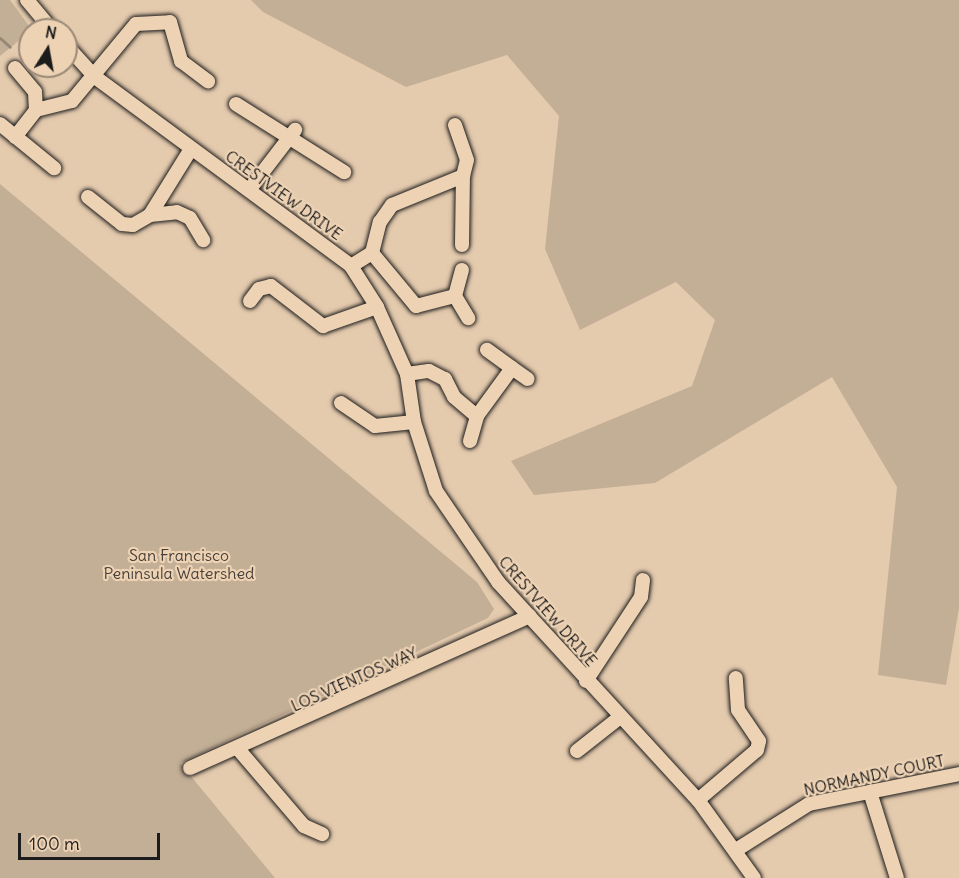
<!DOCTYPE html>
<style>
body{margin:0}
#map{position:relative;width:959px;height:878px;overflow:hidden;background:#e5cbae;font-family:Delius,sans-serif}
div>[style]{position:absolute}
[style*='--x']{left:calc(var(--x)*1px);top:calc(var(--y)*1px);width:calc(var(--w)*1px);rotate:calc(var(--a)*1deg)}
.green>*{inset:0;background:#c3ae96}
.stream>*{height:3px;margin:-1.5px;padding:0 1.5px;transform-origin:1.5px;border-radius:1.5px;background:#978876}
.roads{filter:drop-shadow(0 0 2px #1c1c1c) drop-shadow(0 0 2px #1c1c1c)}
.minor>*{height:14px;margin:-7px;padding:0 7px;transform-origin:7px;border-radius:7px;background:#edd2b4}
span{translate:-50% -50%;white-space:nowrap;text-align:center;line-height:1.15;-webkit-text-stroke:4.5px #edd2b4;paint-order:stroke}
.street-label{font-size:16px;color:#1c1c1c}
.park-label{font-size:16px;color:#46403a}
.north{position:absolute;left:18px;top:18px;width:60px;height:60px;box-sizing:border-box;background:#edd2b4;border:2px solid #998977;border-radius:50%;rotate:11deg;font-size:16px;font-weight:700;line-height:24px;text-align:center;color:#1c1c1c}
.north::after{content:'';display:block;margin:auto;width:21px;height:27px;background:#1c1c1c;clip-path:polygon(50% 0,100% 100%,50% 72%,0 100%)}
.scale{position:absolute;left:18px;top:833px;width:142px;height:27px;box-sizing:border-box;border:3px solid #1c1c1c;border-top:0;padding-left:8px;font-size:18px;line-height:21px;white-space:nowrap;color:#1c1c1c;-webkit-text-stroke:4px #edd2b4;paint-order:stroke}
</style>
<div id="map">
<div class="green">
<i style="clip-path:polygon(0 0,10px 0,32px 30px,0 56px)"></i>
<i style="clip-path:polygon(251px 0,959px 0,959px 608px,946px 685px,878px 675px,897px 487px,832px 377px,655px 483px,534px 495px,511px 461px,692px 386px,715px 320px,676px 282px,580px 330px,545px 249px,559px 116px,507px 55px,406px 87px,263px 12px)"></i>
<i style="clip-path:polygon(0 184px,477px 582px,494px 609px,488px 618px,180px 763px,275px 878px,0 878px)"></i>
</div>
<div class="stream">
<i style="--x:0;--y:38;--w:13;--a:42"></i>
</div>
<div class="roads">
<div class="minor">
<i style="--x:27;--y:0;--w:39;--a:50"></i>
<i style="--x:66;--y:45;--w:43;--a:47.8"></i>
<i style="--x:95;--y:77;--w:318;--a:36.4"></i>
<i style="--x:351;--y:266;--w:49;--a:57.6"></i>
<i style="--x:377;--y:307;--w:73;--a:65.9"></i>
<i style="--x:407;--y:374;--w:49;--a:81.7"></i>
<i style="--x:414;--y:422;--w:72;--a:72.3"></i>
<i style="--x:436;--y:491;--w:110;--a:55.7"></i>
<i style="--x:498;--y:582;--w:296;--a:47.5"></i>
<i style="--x:698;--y:800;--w:96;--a:54.3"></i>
<i style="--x:15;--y:68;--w:31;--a:50"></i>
<i style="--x:35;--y:92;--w:18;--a:87"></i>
<i style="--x:236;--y:104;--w:128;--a:32.2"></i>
<i style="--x:0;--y:124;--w:70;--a:39.2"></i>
<i style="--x:15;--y:137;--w:34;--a:-52"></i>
<i style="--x:36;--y:110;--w:37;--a:-14"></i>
<i style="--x:72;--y:101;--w:100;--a:-50.3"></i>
<i style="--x:136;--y:24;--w:34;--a:-3"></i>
<i style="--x:170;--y:22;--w:41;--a:74.2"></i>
<i style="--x:181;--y:61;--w:34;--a:37"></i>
<i style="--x:249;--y:190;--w:76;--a:-52.5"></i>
<i style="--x:88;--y:197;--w:43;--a:38.5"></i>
<i style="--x:122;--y:224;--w:11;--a:5"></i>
<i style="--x:133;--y:225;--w:20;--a:-30"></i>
<i style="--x:150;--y:215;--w:78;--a:-58.2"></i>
<i style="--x:150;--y:215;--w:27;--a:-6"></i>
<i style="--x:177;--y:212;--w:14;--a:25"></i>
<i style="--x:190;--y:218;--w:26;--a:59"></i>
<i style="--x:462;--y:245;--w:69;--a:-89.2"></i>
<i style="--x:372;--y:253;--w:69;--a:50.3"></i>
<i style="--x:416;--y:306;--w:40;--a:-14.4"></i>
<i style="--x:455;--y:296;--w:27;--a:-75"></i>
<i style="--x:351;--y:266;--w:25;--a:-32"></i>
<i style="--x:372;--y:253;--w:32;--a:-76"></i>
<i style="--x:380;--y:222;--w:21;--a:-55"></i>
<i style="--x:392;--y:205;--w:77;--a:-22.2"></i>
<i style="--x:463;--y:176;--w:16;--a:-76"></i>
<i style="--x:467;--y:160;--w:37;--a:-109"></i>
<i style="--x:455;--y:296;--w:26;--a:59"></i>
<i style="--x:250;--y:301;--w:15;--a:-53"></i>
<i style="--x:259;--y:289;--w:12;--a:-14"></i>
<i style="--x:271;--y:286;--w:66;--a:37.6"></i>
<i style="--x:323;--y:326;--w:57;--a:-19.4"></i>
<i style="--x:512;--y:368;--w:19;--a:35"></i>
<i style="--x:407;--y:374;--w:22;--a:-8"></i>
<i style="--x:429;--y:371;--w:18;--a:27"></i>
<i style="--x:445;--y:379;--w:20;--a:63"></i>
<i style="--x:454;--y:397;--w:30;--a:40"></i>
<i style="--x:477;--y:416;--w:59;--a:-53.9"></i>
<i style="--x:512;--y:368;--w:31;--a:-144"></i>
<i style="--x:341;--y:403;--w:41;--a:34.1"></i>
<i style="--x:375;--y:426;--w:39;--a:-6"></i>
<i style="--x:470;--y:441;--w:26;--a:-74"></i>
<i style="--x:586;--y:681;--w:100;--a:-56.8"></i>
<i style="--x:641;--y:597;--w:17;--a:-83"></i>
<i style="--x:239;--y:750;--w:100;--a:49.5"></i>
<i style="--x:304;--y:826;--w:20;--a:24"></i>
<i style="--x:577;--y:751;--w:55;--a:-38.3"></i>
<i style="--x:190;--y:768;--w:372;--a:-24.1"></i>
<i style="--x:870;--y:792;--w:90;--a:72.6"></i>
<i style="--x:698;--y:800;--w:77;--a:-40.3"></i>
<i style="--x:757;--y:750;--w:9;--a:-77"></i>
<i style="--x:759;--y:741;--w:37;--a:-124"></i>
<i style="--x:738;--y:710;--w:32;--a:-94"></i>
<i style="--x:736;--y:850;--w:86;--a:-32.2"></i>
<i style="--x:809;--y:804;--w:153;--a:-11.3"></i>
</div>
</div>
<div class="street-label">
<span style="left:284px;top:195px;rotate:36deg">CRESTVIEW DRIVE</span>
<span style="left:548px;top:611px;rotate:49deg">CRESTVIEW DRIVE</span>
<span style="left:354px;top:679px;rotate:-24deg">LOS VIENTOS WAY</span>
<span style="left:874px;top:775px;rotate:-12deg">NORMANDY COURT</span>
</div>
<div class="park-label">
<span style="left:179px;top:564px">San Francisco<br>Peninsula Watershed</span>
</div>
<div class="north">N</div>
<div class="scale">100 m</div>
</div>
